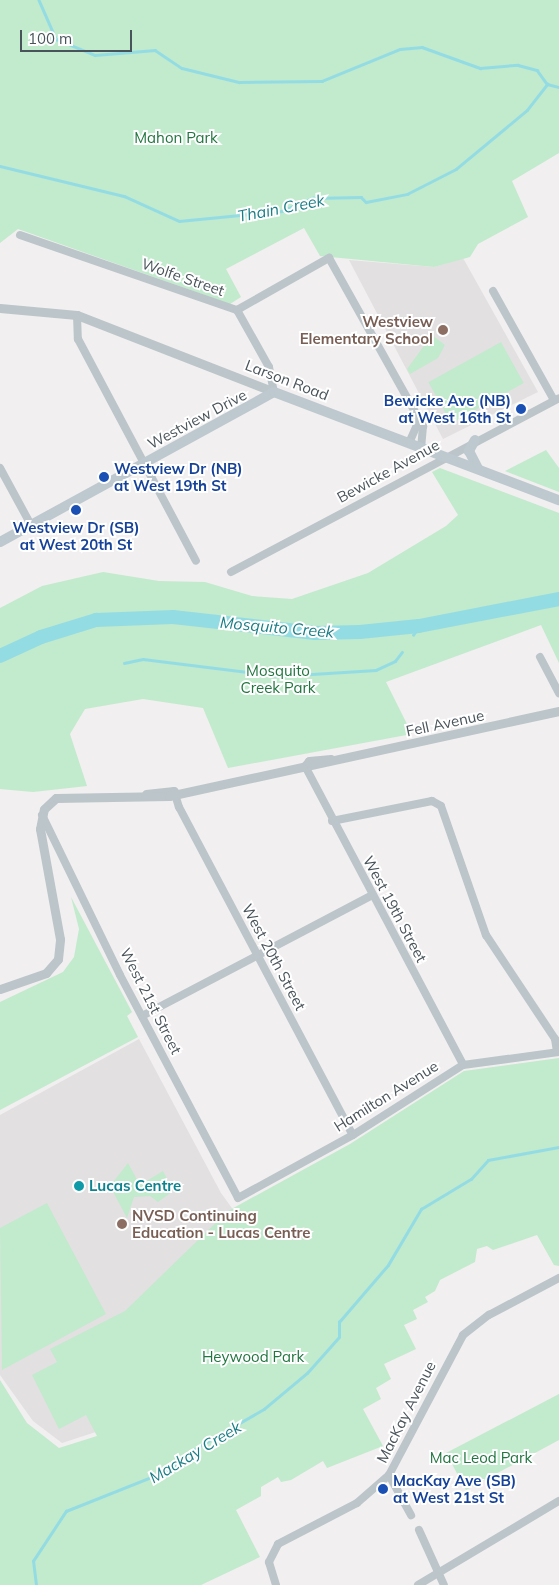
<!DOCTYPE html>
<style>
body{margin:0}
#map{position:relative;width:559px;height:1585px;overflow:hidden;background:#f1efef;font-family:Mulish,sans-serif}
div>[style]{position:absolute}
[style*='--x']{left:calc(var(--x)*1px);top:calc(var(--y)*1px);width:calc(var(--w)*1px);rotate:calc(var(--a)*1deg)}
.education>*{inset:0;background:#e2e0e1}
.green>*{inset:0;background:#c2eacd;transform-origin:0 0}
.stream>*{height:2.5px;margin:-1.25px;padding:0 1.25px;transform-origin:1.25px;border-radius:1.25px;background:#94dce3}
.river>*{height:14px;margin:-7px;padding:0 7px;transform-origin:7px;border-radius:7px;background:#94dce3}
.minor>*{height:8px;margin:-4px;padding:0 4px;transform-origin:4px;border-radius:4px;background:#bcc5ca}
.tertiary>*{height:9px;margin:-4.5px;padding:0 4.5px;transform-origin:4.5px;border-radius:4.5px;background:#bcc5ca}
.secondary>*{height:10px;margin:-5px;padding:0 5px;transform-origin:5px;border-radius:5px;background:#bdc8cf}
.dots>*{width:14px;height:14px;translate:-50% -50%;box-sizing:border-box;border:2px solid #fff;border-radius:50%}
span{translate:-50% -50%;white-space:nowrap;text-align:center;line-height:1.15;-webkit-text-stroke:4px #fff;paint-order:stroke}
.park-label{font-size:15px;color:#217540}
.street-label{font-size:15px;color:#49545a}
.education-label{font-size:15px;color:#785e54;font-weight:700}
.right{translate:-100% -50%;text-align:right}
.left{translate:0 -50%;text-align:left}
.transit-label{font-size:15px;color:#164399;font-weight:700}
.culture-label{font-size:15px;color:#0d838f;font-weight:700}
.water-label{font-size:16px;color:#1a7d86;font-style:italic}
.scale{position:absolute;left:20px;top:30px;width:112px;height:22px;box-sizing:border-box;border:2px solid #49545a;border-top:0;padding-left:6px;font-size:15px;line-height:18px;white-space:nowrap;color:#49545a;-webkit-text-stroke:4px #fff;paint-order:stroke}
</style>
<div id="map">
<div class="education">
<i style="clip-path:polygon(463px 258px,538px 392px,443px 439px,349px 260px,434px 267px)"></i>
<i style="clip-path:polygon(139px 1039px,221px 1193px,266px 1255px,105px 1429px,62px 1443px,33px 1421px,0 1375px,0 1115px)"></i>
</div>
<div class="green">
<i style="clip-path:polygon(0 0,559px 0,559px 153px,512px 181px,528px 217px,478px 244px,470px 257px,434px 267px,320px 256px,304px 228px,226px 269px,241px 297px,230px 304px,18px 229px,0 243px)"></i>
<i style="clip-path:polygon(432px 335px,445px 345px,438px 358px,410px 374px,407px 369px)"></i>
<i style="left:501px;top:342px;width:47px;height:83px;rotate:61deg"></i>
<i style="clip-path:polygon(546px 450px,559px 468px,559px 492px,505px 471px)"></i>
<i style="clip-path:polygon(440px 468px,559px 513px,559px 663px,541px 625px,386px 682px,412px 734px,228px 768px,203px 708px,143px 699px,85px 709px,70px 734px,87px 786px,33px 792px,0 789px,0 608px,42px 586px,103px 572px,159px 581px,205px 582px,252px 596px,292px 599px,368px 573px,446px 526px,458px 515px,432px 472px)"></i>
<i style="clip-path:polygon(71px 897px,132px 1012px,127px 1016px,138px 1037px,0 1110px,0 1002px,63px 972px,74px 957px,79px 929px)"></i>
<i style="clip-path:polygon(559px 1058px,559px 1266px,554px 1265px,537px 1235px,493px 1250px,487px 1246px,477px 1249px,475px 1262px,440px 1280px,435px 1291px,425px 1297px,428px 1302px,413px 1310px,417px 1319px,404px 1325px,416px 1349px,384px 1364px,391px 1379px,376px 1388px,381px 1399px,363px 1409px,383px 1446px,327px 1468px,323px 1461px,291px 1480px,281px 1482px,278px 1477px,261px 1487px,261px 1496px,236px 1510px,260px 1557px,201px 1585px,0 1585px,0 1380px,27px 1423px,59px 1448px,97px 1436px,86px 1415px,59px 1429px,32px 1375px,57px 1362px,50px 1349px,125px 1311px,228px 1211px,350px 1144px,464px 1071px)"></i>
<i style="clip-path:polygon(128px 1163px,140px 1185px,163px 1171px,173px 1191px,158px 1202px,150px 1196px,134px 1197px,127px 1218px,110px 1186px)"></i>
<i style="clip-path:polygon(47px 1203px,106px 1314px,2px 1370px,0 1228px)"></i>
<i style="clip-path:polygon(559px 1394px,559px 1440px,466px 1490px,446px 1453px)"></i>
</div>
<div class="stream">
<i style="--x:39;--y:0;--w:43;--a:66.4"></i>
<i style="--x:56;--y:39;--w:42;--a:22.3"></i>
<i style="--x:95;--y:55;--w:60;--a:-4.8"></i>
<i style="--x:155;--y:50;--w:32;--a:34"></i>
<i style="--x:182;--y:68;--w:59;--a:13.8"></i>
<i style="--x:239;--y:82;--w:83;--a:-0.7"></i>
<i style="--x:322;--y:81;--w:84;--a:-22.3"></i>
<i style="--x:400;--y:49;--w:22;--a:-5"></i>
<i style="--x:422;--y:47;--w:62;--a:19.9"></i>
<i style="--x:480;--y:68;--w:38;--a:-5"></i>
<i style="--x:518;--y:65;--w:20;--a:15"></i>
<i style="--x:537;--y:70;--w:17;--a:54"></i>
<i style="--x:547;--y:84;--w:12;--a:14"></i>
<i style="--x:0;--y:166;--w:128;--a:13.6"></i>
<i style="--x:124;--y:196;--w:60;--a:24.4"></i>
<i style="--x:179;--y:221;--w:103;--a:-5.5"></i>
<i style="--x:282;--y:211;--w:34;--a:-23"></i>
<i style="--x:313;--y:198;--w:48;--a:-1.2"></i>
<i style="--x:361;--y:197;--w:7;--a:45"></i>
<i style="--x:366;--y:202;--w:42;--a:-11"></i>
<i style="--x:407;--y:194;--w:55;--a:-27"></i>
<i style="--x:456;--y:169;--w:92;--a:-39.7"></i>
<i style="--x:527;--y:110;--w:33;--a:-52"></i>
<i style="--x:413;--y:635;--w:11;--a:-56"></i>
<i style="--x:124;--y:663;--w:19;--a:-12"></i>
<i style="--x:143;--y:659;--w:138;--a:7.1"></i>
<i style="--x:280;--y:676;--w:96;--a:-3.6"></i>
<i style="--x:376;--y:670;--w:21;--a:-25"></i>
<i style="--x:395;--y:661;--w:11;--a:-52"></i>
<i style="--x:36;--y:1585;--w:24;--a:-97"></i>
<i style="--x:33;--y:1561;--w:60;--a:-56.6"></i>
<i style="--x:66;--y:1511;--w:116;--a:-21.7"></i>
<i style="--x:174;--y:1468;--w:11;--a:-63"></i>
<i style="--x:179;--y:1458;--w:98;--a:-30"></i>
<i style="--x:264;--y:1409;--w:56;--a:-39.9"></i>
<i style="--x:307;--y:1373;--w:48;--a:-48.4"></i>
<i style="--x:339;--y:1337;--w:15;--a:-90"></i>
<i style="--x:339;--y:1322;--w:75;--a:-49.3"></i>
<i style="--x:388;--y:1265;--w:65;--a:-59.5"></i>
<i style="--x:421;--y:1209;--w:58;--a:-31"></i>
<i style="--x:471;--y:1179;--w:25;--a:-48"></i>
<i style="--x:488;--y:1160;--w:72;--a:-10.4"></i>
</div>
<div class="river">
<i style="--x:0;--y:656;--w:45;--a:-24.9"></i>
<i style="--x:41;--y:637;--w:58;--a:-17.2"></i>
<i style="--x:96;--y:620;--w:77;--a:-2.2"></i>
<i style="--x:173;--y:617;--w:143;--a:6.4"></i>
<i style="--x:315;--y:633;--w:45;--a:-1.3"></i>
<i style="--x:360;--y:632;--w:59;--a:-5.8"></i>
<i style="--x:419;--y:626;--w:143;--a:-10.9"></i>
</div>
<div class="minor">
<i style="--x:20;--y:235;--w:230;--a:19.1"></i>
<i style="--x:237;--y:310;--w:106;--a:-29.5"></i>
<i style="--x:329;--y:258;--w:193;--a:60.8"></i>
<i style="--x:423;--y:426;--w:22;--a:95"></i>
<i style="--x:493;--y:291;--w:125;--a:60.8"></i>
<i style="--x:237;--y:310;--w:65;--a:60.7"></i>
<i style="--x:269;--y:367;--w:25;--a:79"></i>
<i style="--x:77;--y:315;--w:24;--a:88"></i>
<i style="--x:78;--y:339;--w:251;--a:62"></i>
<i style="--x:409;--y:443;--w:22;--a:-66"></i>
<i style="--x:0;--y:468;--w:65;--a:61.5"></i>
<i style="--x:231;--y:572;--w:371;--a:-27.9"></i>
<i style="--x:540;--y:657;--w:41;--a:62.2"></i>
<i style="--x:305;--y:766;--w:338;--a:62.1"></i>
<i style="--x:174;--y:791;--w:17;--a:73"></i>
<i style="--x:179;--y:807;--w:371;--a:62.1"></i>
<i style="--x:42;--y:815;--w:178;--a:64"></i>
<i style="--x:120;--y:975;--w:252;--a:62.1"></i>
<i style="--x:238;--y:1198;--w:131;--a:-28.7"></i>
<i style="--x:353;--y:1135;--w:130;--a:-32.5"></i>
<i style="--x:463;--y:1065;--w:97;--a:-7.7"></i>
<i style="--x:332;--y:821;--w:102;--a:-11.3"></i>
<i style="--x:432;--y:801;--w:10;--a:29"></i>
<i style="--x:441;--y:806;--w:137;--a:70.8"></i>
<i style="--x:486;--y:935;--w:125;--a:56.4"></i>
<i style="--x:555;--y:1039;--w:13;--a:81"></i>
<i style="--x:142;--y:1016;--w:260;--a:-27.7"></i>
<i style="--x:389;--y:1475;--w:46;--a:61.2"></i>
<i style="--x:419;--y:1530;--w:60;--a:65.6"></i>
<i style="--x:276;--y:1585;--w:24;--a:-107"></i>
<i style="--x:269;--y:1562;--w:20;--a:-63"></i>
<i style="--x:278;--y:1544;--w:89;--a:-27.4"></i>
<i style="--x:357;--y:1503;--w:43;--a:-41.2"></i>
<i style="--x:389;--y:1475;--w:158;--a:-62.1"></i>
<i style="--x:463;--y:1335;--w:33;--a:-38"></i>
<i style="--x:489;--y:1315;--w:79;--a:-27.9"></i>
<i style="--x:418;--y:1585;--w:164;--a:-30.8"></i>
</div>
<div class="tertiary">
<i style="--x:0;--y:308;--w:77;--a:5.2"></i>
<i style="--x:77;--y:315;--w:212;--a:21.3"></i>
<i style="--x:305;--y:766;--w:6;--a:-51"></i>
<i style="--x:309;--y:761;--w:22;--a:-5"></i>
<i style="--x:146;--y:794;--w:28;--a:-6"></i>
<i style="--x:0;--y:989;--w:49;--a:-19.2"></i>
<i style="--x:46;--y:973;--w:18;--a:-49"></i>
<i style="--x:58;--y:959;--w:20;--a:-84"></i>
<i style="--x:60;--y:939;--w:112;--a:-100.3"></i>
<i style="--x:40;--y:829;--w:20;--a:-79"></i>
<i style="--x:44;--y:809;--w:16;--a:-43"></i>
<i style="--x:56;--y:798;--w:113;--a:-1"></i>
<i style="--x:169;--y:796;--w:399;--a:-12.3"></i>
</div>
<div class="secondary">
<i style="--x:475;--y:440;--w:13;--a:119"></i>
<i style="--x:469;--y:451;--w:20;--a:63"></i>
<i style="--x:0;--y:542;--w:312;--a:-28.7"></i>
<i style="--x:274;--y:392;--w:305;--a:20.8"></i>
</div>
<div class="dots">
<i style="left:443px;top:330px;background:#8d6e63"></i>
<i style="left:521px;top:409px;background:#1a4fb4"></i>
<i style="left:104px;top:477px;background:#1a4fb4"></i>
<i style="left:76px;top:510px;background:#1a4fb4"></i>
<i style="left:79px;top:1186px;background:#0f9aa8"></i>
<i style="left:122px;top:1224px;background:#8d6e63"></i>
<i style="left:383px;top:1489px;background:#1a4fb4"></i>
</div>
<div class="park-label">
<span style="left:176px;top:138px">Mahon Park</span>
<span style="left:278px;top:679px">Mosquito<br>Creek Park</span>
<span style="left:253px;top:1357px">Heywood Park</span>
<span style="left:481px;top:1458px">Mac Leod Park</span>
</div>
<div class="street-label">
<span style="left:183px;top:277px;rotate:19deg">Wolfe Street</span>
<span style="left:287px;top:380px;rotate:21deg">Larson Road</span>
<span style="left:197px;top:419px;rotate:-28deg">Westview Drive</span>
<span style="left:388px;top:471px;rotate:-29deg">Bewicke Avenue</span>
<span style="left:445px;top:723px;rotate:-12deg">Fell Avenue</span>
<span style="left:395px;top:909px;rotate:62deg">West 19th Street</span>
<span style="left:274px;top:957px;rotate:62deg">West 20th Street</span>
<span style="left:151px;top:1001px;rotate:63deg">West 21st Street</span>
<span style="left:386px;top:1096px;rotate:-32deg">Hamilton Avenue</span>
<span style="left:406px;top:1412px;rotate:-63deg">MacKay Avenue</span>
</div>
<div class="education-label">
<span class="right" style="left:433px;top:330px">Westview<br>Elementary School</span>
<span class="left" style="left:132px;top:1224px">NVSD Continuing<br>Education - Lucas Centre</span>
</div>
<div class="transit-label">
<span class="right" style="left:511px;top:409px">Bewicke Ave (NB)<br>at West 16th St</span>
<span class="left" style="left:114px;top:477px">Westview Dr (NB)<br>at West 19th St</span>
<span style="left:76px;top:536px">Westview Dr (SB)<br>at West 20th St</span>
<span class="left" style="left:393px;top:1489px">MacKay Ave (SB)<br>at West 21st St</span>
</div>
<div class="culture-label">
<span class="left" style="left:89px;top:1186px">Lucas Centre</span>
</div>
<div class="water-label">
<span style="left:281px;top:208px;rotate:-11deg">Thain Creek</span>
<span style="left:277px;top:627px;rotate:5deg">Mosquito Creek</span>
<span style="left:195px;top:1452px;rotate:-31deg">Mackay Creek</span>
</div>
<div class="scale">100 m</div>
</div>
